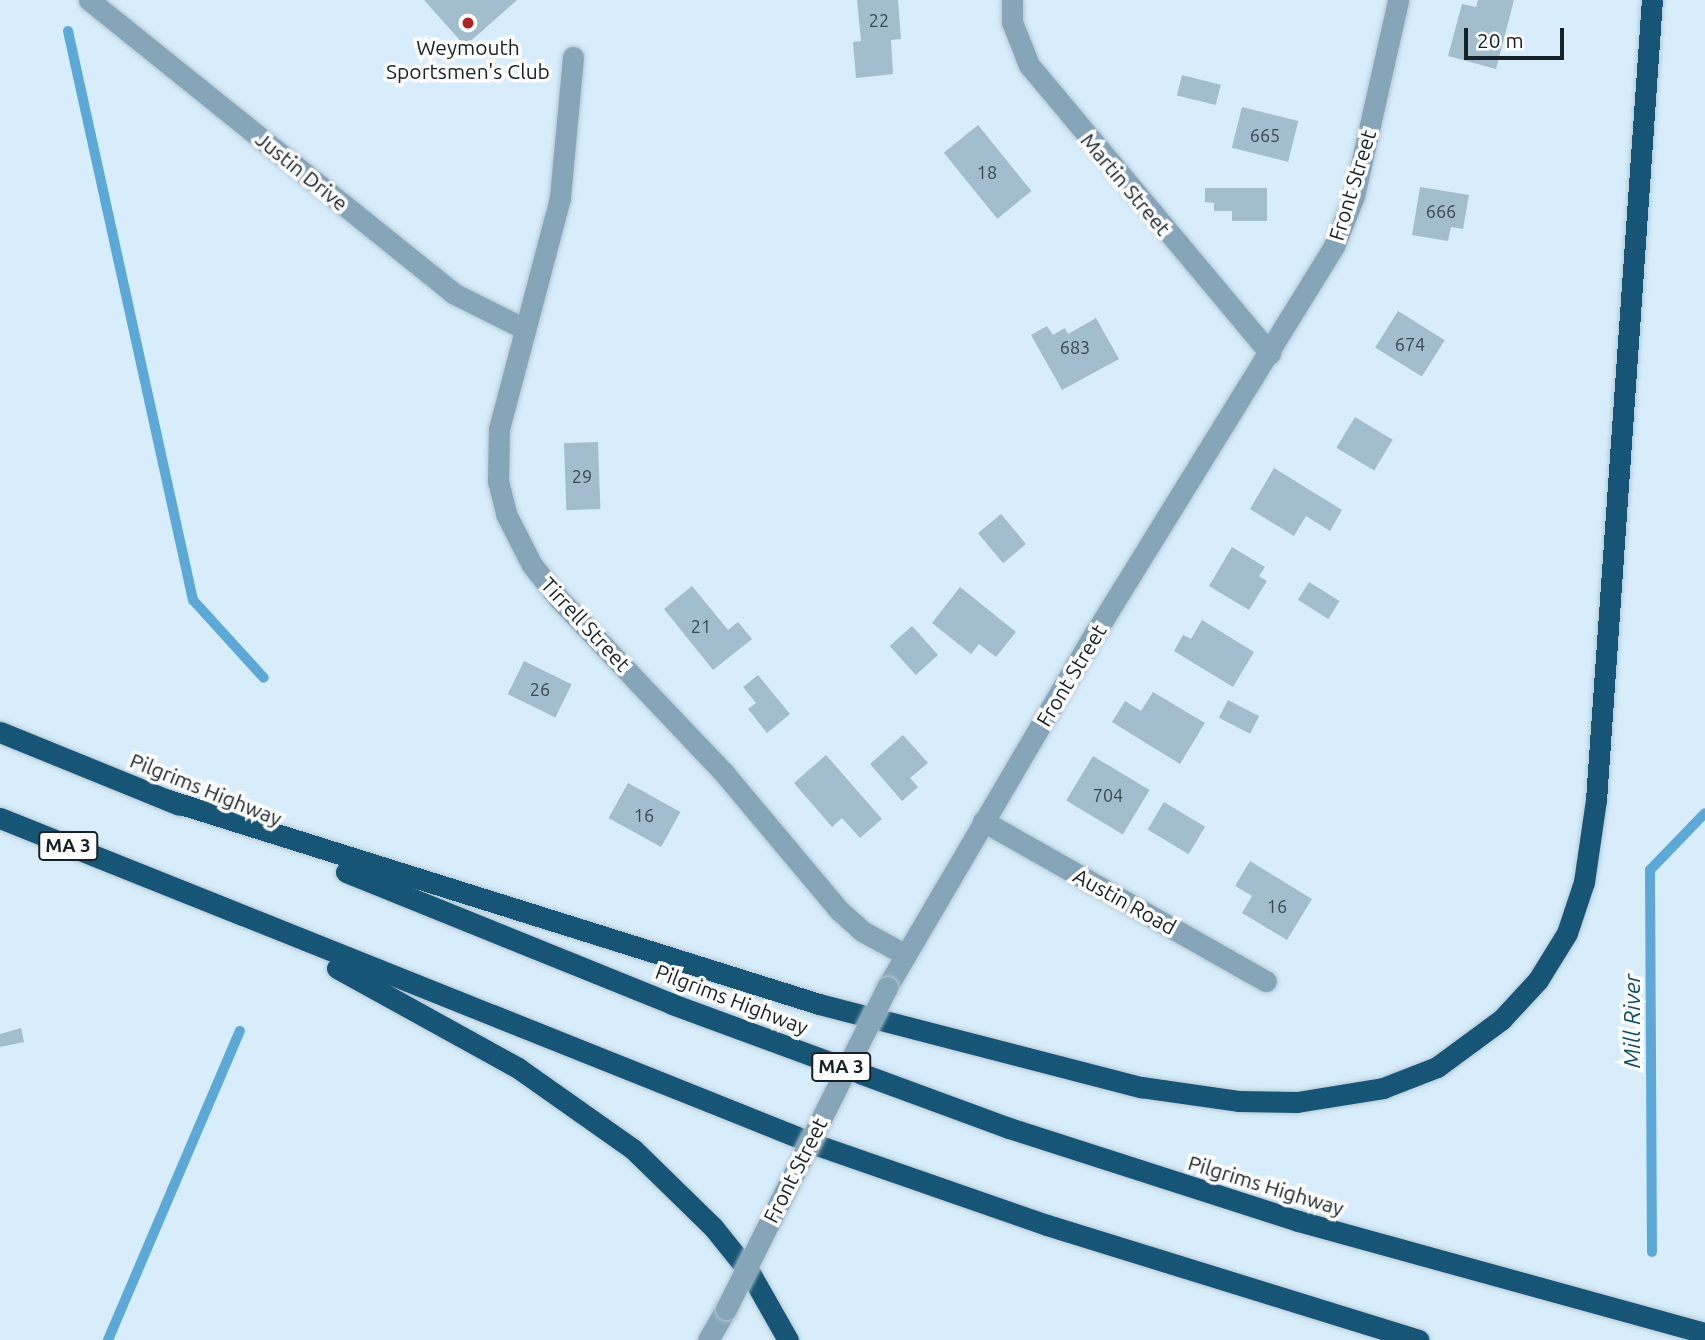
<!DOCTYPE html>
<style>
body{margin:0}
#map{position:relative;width:1705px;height:1340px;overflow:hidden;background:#d7edfb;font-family:Ubuntu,sans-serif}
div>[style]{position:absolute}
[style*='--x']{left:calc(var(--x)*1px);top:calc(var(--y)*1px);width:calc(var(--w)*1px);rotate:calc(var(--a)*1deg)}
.stream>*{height:10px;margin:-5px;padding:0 5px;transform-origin:5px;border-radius:5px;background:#5ca9d7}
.building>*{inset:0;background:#a2bdce;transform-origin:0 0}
.roads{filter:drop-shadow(0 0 2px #b4c8d5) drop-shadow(0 0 2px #b4c8d5)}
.minor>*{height:21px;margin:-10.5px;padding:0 10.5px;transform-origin:10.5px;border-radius:10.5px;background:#86a5b9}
.highway>*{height:21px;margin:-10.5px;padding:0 10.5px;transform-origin:10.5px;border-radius:10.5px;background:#165575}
.bridges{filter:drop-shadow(0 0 2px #b4c8d5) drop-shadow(0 0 2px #b4c8d5)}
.minor-bridge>*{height:21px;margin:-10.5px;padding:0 10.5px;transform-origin:10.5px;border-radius:10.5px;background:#86a5b9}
.dots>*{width:19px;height:19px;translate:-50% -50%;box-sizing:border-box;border:4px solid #fff;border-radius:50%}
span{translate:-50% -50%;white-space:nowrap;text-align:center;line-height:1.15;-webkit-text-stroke:7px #fff;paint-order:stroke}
.number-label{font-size:18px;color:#3a4852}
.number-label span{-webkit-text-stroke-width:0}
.shield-label span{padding:2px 5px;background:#fff;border:2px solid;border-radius:5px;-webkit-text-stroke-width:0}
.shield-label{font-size:19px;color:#172128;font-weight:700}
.poi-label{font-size:21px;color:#172128}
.street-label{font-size:21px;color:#172128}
.water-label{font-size:23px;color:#0d4c6b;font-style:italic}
.scale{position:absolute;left:1464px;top:28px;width:100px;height:32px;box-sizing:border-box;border:4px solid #172128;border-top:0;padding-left:9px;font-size:21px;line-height:24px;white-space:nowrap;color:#172128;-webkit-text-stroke:5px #fff;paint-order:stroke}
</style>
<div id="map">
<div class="stream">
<i style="--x:68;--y:31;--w:583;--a:77.61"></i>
<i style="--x:193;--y:600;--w:105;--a:47.7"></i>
<i style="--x:1652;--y:1252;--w:382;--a:-90.3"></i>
<i style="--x:1650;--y:870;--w:79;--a:-46"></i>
<i style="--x:108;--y:1340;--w:336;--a:-66.9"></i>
</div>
<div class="building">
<i style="clip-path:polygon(424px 0,517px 0,465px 46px)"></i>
<i style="clip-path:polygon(857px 0,898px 0,901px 39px,891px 40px,893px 74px,856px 78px,853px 42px,861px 41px)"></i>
<i style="clip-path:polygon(1478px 0,1514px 0,1496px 69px,1448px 56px,1462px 4px,1476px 7px)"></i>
<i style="left:1182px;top:75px;width:40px;height:21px;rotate:14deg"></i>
<i style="left:1242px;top:107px;width:58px;height:42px;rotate:14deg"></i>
<i style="left:978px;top:125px;width:85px;height:44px;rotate:51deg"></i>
<i style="clip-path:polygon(1420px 187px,1469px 195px,1463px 229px,1451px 227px,1448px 241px,1412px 235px)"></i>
<i style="clip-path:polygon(1205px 188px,1267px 188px,1267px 221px,1232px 221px,1232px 211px,1214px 211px,1214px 203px,1205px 202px)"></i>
<i style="left:1398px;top:311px;width:55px;height:43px;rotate:32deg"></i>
<i style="clip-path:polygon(1096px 318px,1119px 359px,1062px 390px,1031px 335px,1047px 326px,1053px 335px,1065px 328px,1068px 334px)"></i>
<i style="left:1355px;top:417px;width:44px;height:36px;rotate:31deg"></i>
<i style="left:598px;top:442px;width:67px;height:34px;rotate:88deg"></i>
<i style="clip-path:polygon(1274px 468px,1342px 510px,1330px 531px,1306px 516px,1294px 536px,1250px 509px)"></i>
<i style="left:1001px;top:514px;width:39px;height:30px;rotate:50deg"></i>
<i style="clip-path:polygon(1232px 547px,1265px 567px,1259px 576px,1267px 581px,1249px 610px,1209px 586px)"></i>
<i style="left:1309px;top:582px;width:36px;height:21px;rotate:32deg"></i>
<i style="clip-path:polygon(692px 586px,728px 630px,738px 622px,752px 639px,713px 670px,664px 609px)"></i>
<i style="clip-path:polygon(960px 587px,1016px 632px,996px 657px,979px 644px,971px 654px,932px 623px)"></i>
<i style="clip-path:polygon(1202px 620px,1254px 652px,1233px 687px,1174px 651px,1183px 635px,1191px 639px)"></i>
<i style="left:912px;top:626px;width:39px;height:30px;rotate:48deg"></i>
<i style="left:524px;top:661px;width:53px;height:37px;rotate:26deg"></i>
<i style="clip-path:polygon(758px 675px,790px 714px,767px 733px,748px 709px,756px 703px,743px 687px)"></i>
<i style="clip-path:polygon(1153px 692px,1205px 723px,1180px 764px,1112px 722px,1125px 701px,1141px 711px)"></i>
<i style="left:1228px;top:700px;width:35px;height:20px;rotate:27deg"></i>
<i style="clip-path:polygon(903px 735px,928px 763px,910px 778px,918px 787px,902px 801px,870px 764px)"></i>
<i style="clip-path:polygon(826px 755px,882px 819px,860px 838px,842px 818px,832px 827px,794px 783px)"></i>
<i style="left:1093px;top:756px;width:66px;height:52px;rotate:31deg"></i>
<i style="left:628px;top:783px;width:60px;height:40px;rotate:29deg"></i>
<i style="left:1164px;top:802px;width:48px;height:32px;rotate:31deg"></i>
<i style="clip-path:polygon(1250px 861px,1312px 899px,1287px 940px,1242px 913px,1252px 896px,1235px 886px)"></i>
<i style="clip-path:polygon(21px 1028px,24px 1042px,0 1047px,0 1034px)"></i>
</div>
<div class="roads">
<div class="minor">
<i style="--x:89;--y:0;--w:467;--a:38.8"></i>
<i style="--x:453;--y:293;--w:78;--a:26.6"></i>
<i style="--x:1012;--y:0;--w:22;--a:90"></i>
<i style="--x:1012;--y:22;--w:46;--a:68.4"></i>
<i style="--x:1029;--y:65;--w:376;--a:50.1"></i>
<i style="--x:573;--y:57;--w:142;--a:95.3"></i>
<i style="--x:560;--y:198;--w:239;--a:104.8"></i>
<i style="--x:499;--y:429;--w:52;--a:91.1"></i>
<i style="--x:498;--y:481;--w:34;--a:76"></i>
<i style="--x:506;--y:514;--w:57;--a:63"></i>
<i style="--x:532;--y:565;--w:43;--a:51.5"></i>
<i style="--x:559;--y:599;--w:240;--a:46.5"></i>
<i style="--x:724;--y:773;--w:180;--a:50"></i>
<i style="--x:840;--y:911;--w:30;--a:42"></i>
<i style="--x:862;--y:931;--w:50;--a:28.6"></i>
<i style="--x:983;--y:821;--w:325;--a:29.5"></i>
<i style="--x:887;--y:987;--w:411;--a:-59.6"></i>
<i style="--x:1095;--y:633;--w:455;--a:-58.3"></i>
<i style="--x:1334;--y:246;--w:54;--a:-68.2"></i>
<i style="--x:1354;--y:196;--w:201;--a:-77.3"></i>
<i style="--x:708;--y:1340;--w:36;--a:-60"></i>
</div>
<div class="highway">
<i style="--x:0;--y:732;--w:194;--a:22.1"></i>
<i style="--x:168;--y:800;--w:682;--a:17.4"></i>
<i style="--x:819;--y:1004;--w:333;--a:14.5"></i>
<i style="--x:1141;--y:1087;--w:98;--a:8.2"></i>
<i style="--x:1238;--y:1101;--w:59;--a:1"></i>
<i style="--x:1297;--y:1102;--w:87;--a:-9.2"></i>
<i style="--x:1383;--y:1088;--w:58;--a:-21.3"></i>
<i style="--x:1437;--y:1067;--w:81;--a:-36.4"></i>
<i style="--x:1502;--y:1019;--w:53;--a:-47.3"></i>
<i style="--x:1538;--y:980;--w:55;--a:-58.3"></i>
<i style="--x:1567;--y:933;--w:54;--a:-71.6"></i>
<i style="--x:1584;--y:882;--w:83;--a:-81.7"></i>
<i style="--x:1596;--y:800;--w:802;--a:-86"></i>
<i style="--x:0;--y:818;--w:883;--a:21.8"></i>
<i style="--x:820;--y:1146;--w:240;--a:19.2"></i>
<i style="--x:1047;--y:1225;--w:389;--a:17.2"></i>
<i style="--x:346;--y:872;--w:352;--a:22"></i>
<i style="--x:672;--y:1004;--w:359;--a:20.2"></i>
<i style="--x:1009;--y:1128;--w:304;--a:17.8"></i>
<i style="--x:1298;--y:1221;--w:422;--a:15.4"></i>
<i style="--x:337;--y:968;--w:207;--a:28.9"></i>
<i style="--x:518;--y:1068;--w:141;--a:35.2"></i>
<i style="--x:633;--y:1149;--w:112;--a:44.3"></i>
<i style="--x:713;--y:1227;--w:59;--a:51.2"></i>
<i style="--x:750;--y:1273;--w:77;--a:60.4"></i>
</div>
</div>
<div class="bridges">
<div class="minor-bridge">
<i style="--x:726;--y:1309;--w:360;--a:-63.4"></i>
</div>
</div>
<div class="dots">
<i style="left:468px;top:23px;background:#b22223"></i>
</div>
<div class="number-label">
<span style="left:879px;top:20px">22</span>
<span style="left:1265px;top:135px">665</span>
<span style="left:987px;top:172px">18</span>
<span style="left:1441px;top:211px">666</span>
<span style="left:1410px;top:344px">674</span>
<span style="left:1075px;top:347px">683</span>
<span style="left:582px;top:476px">29</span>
<span style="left:701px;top:626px">21</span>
<span style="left:540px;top:689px">26</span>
<span style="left:1108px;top:795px">704</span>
<span style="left:644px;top:815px">16</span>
<span style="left:1277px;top:906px">16</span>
</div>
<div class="shield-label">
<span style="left:68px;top:846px">MA 3</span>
<span style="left:841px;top:1067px">MA 3</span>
</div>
<div class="poi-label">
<span style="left:468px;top:59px">Weymouth<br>Sportsmen's Club</span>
</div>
<div class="street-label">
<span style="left:302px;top:171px;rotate:39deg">Justin Drive</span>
<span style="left:1126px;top:184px;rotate:50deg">Martin Street</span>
<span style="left:1352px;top:185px;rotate:-73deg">Front Street</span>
<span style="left:586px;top:624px;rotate:47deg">Tirrell Street</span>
<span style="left:1071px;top:675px;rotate:-59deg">Front Street</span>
<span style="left:206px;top:789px;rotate:22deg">Pilgrims Highway</span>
<span style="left:1125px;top:901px;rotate:29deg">Austin Road</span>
<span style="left:732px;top:999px;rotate:21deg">Pilgrims Highway</span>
<span style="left:795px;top:1170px;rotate:-63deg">Front Street</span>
<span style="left:1266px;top:1185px;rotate:17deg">Pilgrims Highway</span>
</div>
<div class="water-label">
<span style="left:1632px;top:1021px;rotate:-90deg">Mill River</span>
</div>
<div class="scale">20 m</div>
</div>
